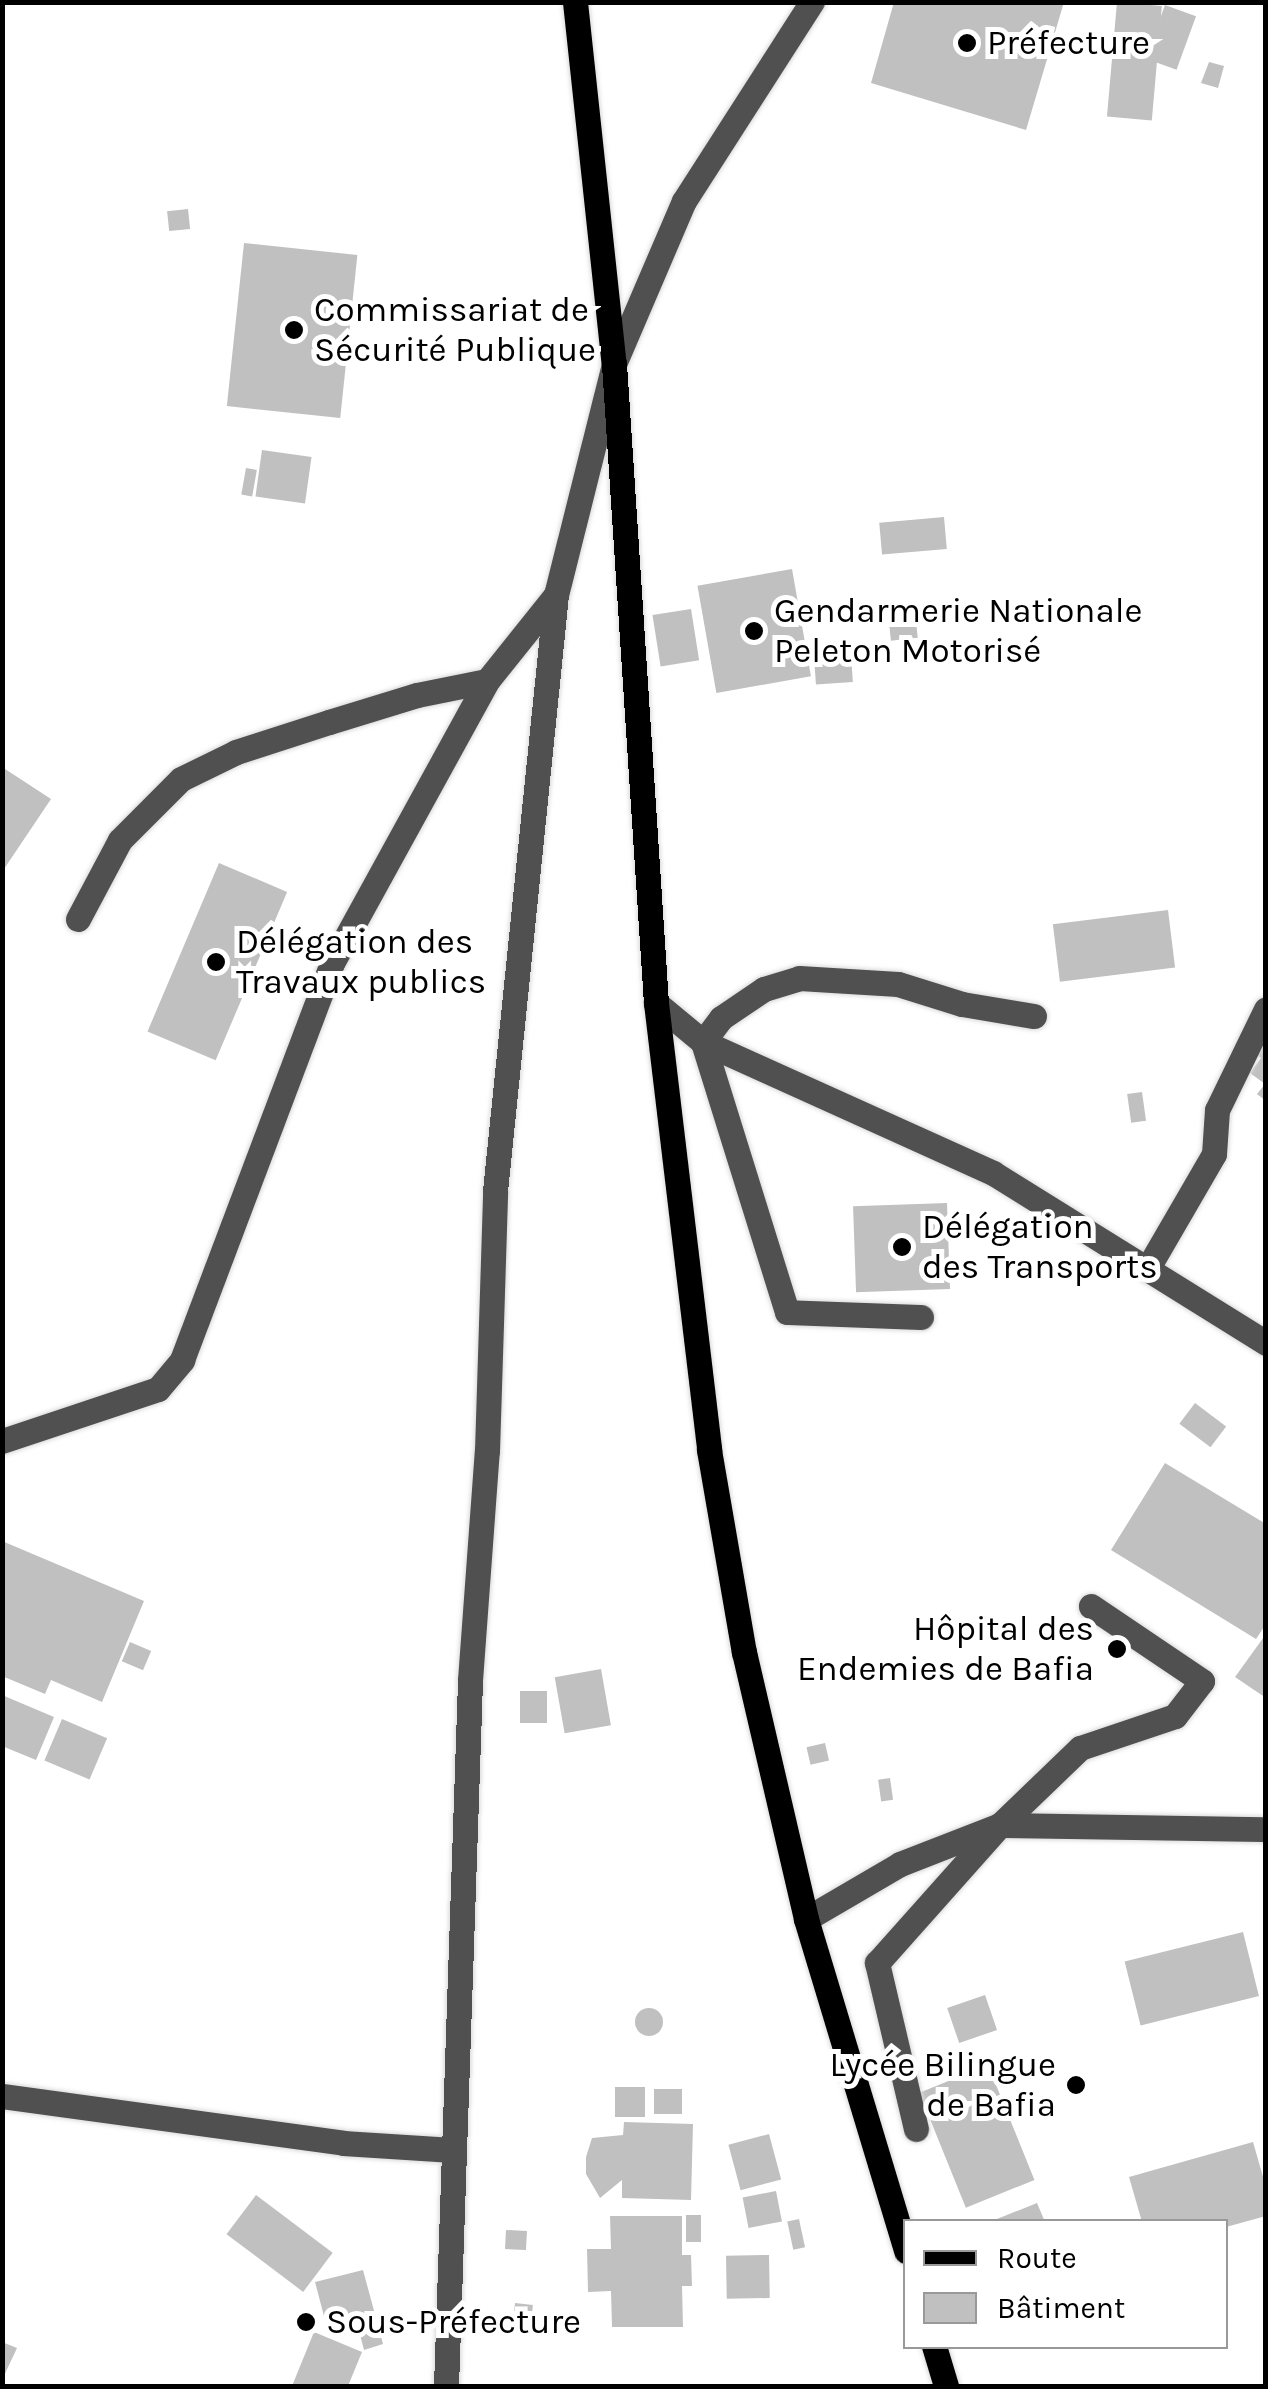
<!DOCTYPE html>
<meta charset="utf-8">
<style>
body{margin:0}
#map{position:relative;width:1268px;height:2389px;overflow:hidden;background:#fff;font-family:Karla,sans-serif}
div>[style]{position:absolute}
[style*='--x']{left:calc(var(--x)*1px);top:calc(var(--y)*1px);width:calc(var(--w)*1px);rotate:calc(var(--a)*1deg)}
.building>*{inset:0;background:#c0c0c0;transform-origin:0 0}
.round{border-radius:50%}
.roads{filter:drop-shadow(0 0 2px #dbdbdb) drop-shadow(0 0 2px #dbdbdb)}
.minor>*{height:25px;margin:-12.5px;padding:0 12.5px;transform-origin:12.5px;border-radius:12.5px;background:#505050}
.major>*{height:25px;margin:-12.5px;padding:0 12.5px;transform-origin:12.5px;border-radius:12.5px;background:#000}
.dots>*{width:28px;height:28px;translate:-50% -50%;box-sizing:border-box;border:5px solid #fff;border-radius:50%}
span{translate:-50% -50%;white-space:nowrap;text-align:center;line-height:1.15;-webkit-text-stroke:10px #fff;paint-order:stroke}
.poi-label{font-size:35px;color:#000}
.left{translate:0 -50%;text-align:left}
.right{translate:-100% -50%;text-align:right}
.frame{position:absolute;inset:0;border:5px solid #000;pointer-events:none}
.legend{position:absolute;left:903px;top:2219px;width:325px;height:130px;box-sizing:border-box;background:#fff;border:2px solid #999;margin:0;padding:12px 18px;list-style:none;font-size:30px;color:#000}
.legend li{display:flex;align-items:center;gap:20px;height:50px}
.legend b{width:50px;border:2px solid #999}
</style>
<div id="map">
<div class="building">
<i style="clip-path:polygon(894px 2px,1064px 2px,1026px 130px,871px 83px)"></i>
<i style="left:1117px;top:2px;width:45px;height:115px;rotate:5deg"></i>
<i style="left:1165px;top:5px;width:33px;height:57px;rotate:20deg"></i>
<i style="clip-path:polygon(1209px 62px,1224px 66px,1218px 88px,1201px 83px)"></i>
<i style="left:188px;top:209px;width:20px;height:21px;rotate:84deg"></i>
<i style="left:244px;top:243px;width:114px;height:164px;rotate:6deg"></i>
<i style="left:262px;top:450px;width:50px;height:47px;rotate:8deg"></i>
<i style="left:246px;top:468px;width:11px;height:27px;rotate:10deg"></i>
<i style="left:944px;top:517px;width:32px;height:65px;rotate:85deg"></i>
<i style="left:792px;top:569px;width:109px;height:96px;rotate:80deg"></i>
<i style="left:914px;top:602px;width:36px;height:27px;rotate:84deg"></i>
<i style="left:691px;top:609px;width:52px;height:39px;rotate:81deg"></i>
<i style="left:850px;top:641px;width:41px;height:37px;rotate:86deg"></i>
<i style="clip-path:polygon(2px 767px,51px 799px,2px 872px)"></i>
<i style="left:219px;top:863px;width:74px;height:183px;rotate:23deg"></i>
<i style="left:1168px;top:910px;width:58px;height:116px;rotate:83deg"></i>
<i style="clip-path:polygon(1266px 1025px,1266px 1101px,1257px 1094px,1265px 1084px,1250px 1073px,1261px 1058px,1249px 1049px)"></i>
<i style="left:1142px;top:1092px;width:29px;height:15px;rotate:82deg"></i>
<i style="left:947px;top:1203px;width:86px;height:94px;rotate:88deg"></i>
<i style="left:1195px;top:1403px;width:39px;height:26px;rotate:37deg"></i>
<i style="clip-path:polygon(1165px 1463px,1266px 1524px,1266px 1624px,1256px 1639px,1111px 1550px)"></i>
<i style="clip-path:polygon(2px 1541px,144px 1601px,102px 1702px,51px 1680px,45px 1694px,2px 1676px)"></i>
<i style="clip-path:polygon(1266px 1634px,1266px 1698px,1235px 1677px)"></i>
<i style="left:130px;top:1642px;width:23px;height:21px;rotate:23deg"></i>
<i style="left:601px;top:1669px;width:57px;height:47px;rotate:80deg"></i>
<i style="left:520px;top:1691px;width:27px;height:32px"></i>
<i style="clip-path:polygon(2px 1695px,54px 1717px,36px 1760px,2px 1746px)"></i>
<i style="left:62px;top:1719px;width:49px;height:45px;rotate:23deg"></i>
<i style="left:825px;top:1743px;width:18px;height:19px;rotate:77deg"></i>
<i style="left:890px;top:1778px;width:22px;height:12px;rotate:82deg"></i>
<i style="left:1243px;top:1932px;width:66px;height:122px;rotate:76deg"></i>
<i style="left:985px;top:1995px;width:37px;height:40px;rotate:71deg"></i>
<i class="round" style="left:635px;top:2008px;width:28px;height:28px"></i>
<i style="left:988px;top:2065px;width:124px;height:74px;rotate:68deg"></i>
<i style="left:615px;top:2087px;width:30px;height:30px"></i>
<i style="left:654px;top:2089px;width:28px;height:25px"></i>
<i style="clip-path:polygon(624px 2122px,693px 2124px,691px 2200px,622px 2198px,622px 2180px,600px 2198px,586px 2174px,586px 2157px,592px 2138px,623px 2135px)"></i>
<i style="left:769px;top:2134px;width:47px;height:42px;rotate:75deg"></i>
<i style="clip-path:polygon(1253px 2142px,1266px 2187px,1266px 2216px,1226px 2227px,1226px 2222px,1142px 2222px,1129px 2177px)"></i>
<i style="left:776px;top:2191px;width:31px;height:34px;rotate:79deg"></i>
<i style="left:256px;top:2195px;width:96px;height:49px;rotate:37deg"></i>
<i style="clip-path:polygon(1037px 2203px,1045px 2222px,992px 2222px,992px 2221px)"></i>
<i style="left:701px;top:2215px;width:27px;height:15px;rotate:90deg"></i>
<i style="clip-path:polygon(610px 2216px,682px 2216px,682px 2255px,691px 2255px,692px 2286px,682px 2286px,683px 2327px,612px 2327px,611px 2291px,588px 2292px,587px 2249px,611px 2249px)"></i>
<i style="left:799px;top:2219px;width:29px;height:12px;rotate:78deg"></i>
<i style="left:506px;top:2230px;width:21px;height:19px;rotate:3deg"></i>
<i style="left:769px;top:2255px;width:43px;height:43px;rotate:89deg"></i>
<i style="clip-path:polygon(363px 2270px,383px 2344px,364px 2350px,358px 2327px,329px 2335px,315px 2282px)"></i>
<i style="left:515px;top:2303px;width:18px;height:14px;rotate:6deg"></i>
<i style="clip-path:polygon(314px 2332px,362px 2352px,348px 2386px,292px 2386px)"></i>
<i style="clip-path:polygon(2px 2342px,17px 2348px,2px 2380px)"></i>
</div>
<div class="roads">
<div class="minor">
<i style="--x:78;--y:919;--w:89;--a:-62"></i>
<i style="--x:120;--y:840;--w:86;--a:-45"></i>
<i style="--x:181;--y:779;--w:61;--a:-26.1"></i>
<i style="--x:236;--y:752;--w:98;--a:-17.9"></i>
<i style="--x:329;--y:722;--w:92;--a:-17.1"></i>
<i style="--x:417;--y:695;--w:71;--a:-11.3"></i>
<i style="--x:656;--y:1003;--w:61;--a:39.7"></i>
<i style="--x:703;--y:1042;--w:318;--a:24.3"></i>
<i style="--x:993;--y:1173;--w:322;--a:31.9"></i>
<i style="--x:1149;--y:1266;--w:129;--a:-59.9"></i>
<i style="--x:1214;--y:1154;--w:44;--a:-86.1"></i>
<i style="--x:1217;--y:1110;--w:112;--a:-64.1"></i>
<i style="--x:921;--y:1317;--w:134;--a:-177.9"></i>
<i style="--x:787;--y:1312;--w:283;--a:-107.3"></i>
<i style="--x:703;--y:1042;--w:30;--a:-53"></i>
<i style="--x:721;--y:1018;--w:52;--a:-34"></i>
<i style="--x:764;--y:989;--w:37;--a:-17"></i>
<i style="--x:799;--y:978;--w:99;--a:3.5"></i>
<i style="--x:898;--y:984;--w:67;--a:17.4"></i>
<i style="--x:962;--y:1004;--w:73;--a:9.5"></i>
<i style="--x:2;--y:1441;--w:164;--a:-18.4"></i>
<i style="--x:158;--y:1389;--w:38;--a:-50"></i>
<i style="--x:182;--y:1360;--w:424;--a:-69.3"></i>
<i style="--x:332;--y:963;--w:322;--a:-61.2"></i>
<i style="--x:487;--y:681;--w:110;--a:-51.3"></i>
<i style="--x:806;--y:1919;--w:109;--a:-30.3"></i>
<i style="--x:900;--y:1864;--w:107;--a:-21.3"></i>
<i style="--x:1000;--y:1825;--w:266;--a:0.9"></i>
<i style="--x:2;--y:2096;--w:344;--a:7.8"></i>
<i style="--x:343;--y:2143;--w:110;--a:3.6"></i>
<i style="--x:916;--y:2129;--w:171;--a:-103.2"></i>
<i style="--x:877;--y:1963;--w:185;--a:-48.3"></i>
<i style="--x:1000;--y:1825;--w:111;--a:-43.9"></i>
<i style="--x:1080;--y:1748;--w:100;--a:-18.6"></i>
<i style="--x:1175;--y:1716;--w:44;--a:-52.4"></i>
<i style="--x:1202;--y:1681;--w:134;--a:-146"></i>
<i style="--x:446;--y:2386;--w:706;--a:-88.05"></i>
<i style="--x:470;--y:1680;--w:230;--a:-85.8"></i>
<i style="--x:487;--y:1451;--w:260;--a:-88.2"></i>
<i style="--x:495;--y:1191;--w:599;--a:-84.16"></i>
<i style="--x:556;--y:595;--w:238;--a:-75.9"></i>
<i style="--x:614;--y:364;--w:177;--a:-66.8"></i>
<i style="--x:684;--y:201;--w:237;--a:-57.3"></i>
</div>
<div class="major">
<i style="--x:575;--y:2;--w:364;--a:83.9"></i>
<i style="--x:614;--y:364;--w:640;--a:86.24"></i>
<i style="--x:656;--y:1003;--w:450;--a:83.2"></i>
<i style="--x:709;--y:1450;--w:205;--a:80.2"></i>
<i style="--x:744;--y:1652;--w:274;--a:76.9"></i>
<i style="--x:806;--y:1919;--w:347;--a:73.2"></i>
<i style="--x:934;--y:2346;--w:42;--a:73.3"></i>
</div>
</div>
<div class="dots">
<i style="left:967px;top:43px;background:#000"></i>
<i style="left:294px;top:330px;background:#000"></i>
<i style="left:754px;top:631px;background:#000"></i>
<i style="left:216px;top:962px;background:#000"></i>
<i style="left:902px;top:1247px;background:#000"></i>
<i style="left:1117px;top:1649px;background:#000"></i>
<i style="left:1076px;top:2085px;background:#000"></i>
<i style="left:306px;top:2322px;background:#000"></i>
</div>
<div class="poi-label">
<span class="left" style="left:987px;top:43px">Préfecture</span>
<span class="left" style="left:314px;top:330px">Commissariat de<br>Sécurité Publique</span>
<span class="left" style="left:774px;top:631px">Gendarmerie Nationale<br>Peleton Motorisé</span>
<span class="left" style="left:236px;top:962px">Délégation des<br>Travaux publics</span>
<span class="left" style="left:922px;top:1247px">Délégation<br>des Transports</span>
<span class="right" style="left:1094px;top:1649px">Hôpital des<br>Endemies de Bafia</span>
<span class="right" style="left:1056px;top:2085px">Lycée Bilingue<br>de Bafia</span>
<span class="left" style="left:326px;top:2322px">Sous-Préfecture</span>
</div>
<div class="frame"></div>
<ul class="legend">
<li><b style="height:12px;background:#000"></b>Route</li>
<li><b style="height:28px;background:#c0c0c0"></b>Bâtiment</li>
</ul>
</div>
